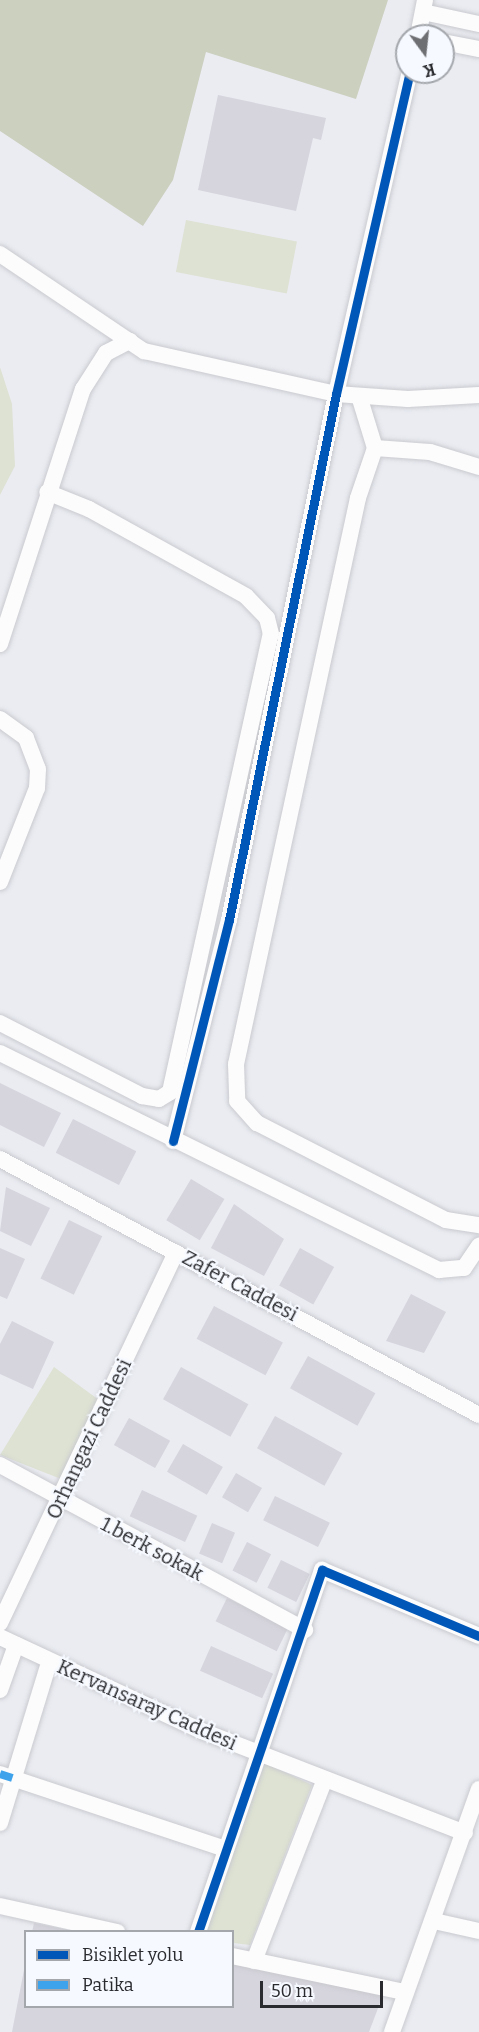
<!DOCTYPE html>
<style>
body{margin:0}
#map{position:relative;width:479px;height:2032px;overflow:hidden;background:#eaecf2;font-family:Bitter,serif}
div>[style]{position:absolute}
[style*='--x']{left:calc(var(--x)*1px);top:calc(var(--y)*1px);width:calc(var(--w)*1px);rotate:calc(var(--a)*1deg)}
.green>*{inset:0;background:#dde2d3;transform-origin:0 0}
.forest>*{inset:0;background:#cbd0bf}
.building>*{inset:0;background:#d6d4dd;transform-origin:0 0}
.roads{filter:drop-shadow(0 0 2px #c9cacf) drop-shadow(0 0 2px #c9cacf)}
.minor>*{height:16px;margin:-8px;padding:0 8px;transform-origin:8px;border-radius:8px;background:#fcfcfd}
.quiet>*{height:8px;margin-top:-4px;transform-origin:0;background:repeating-linear-gradient(90deg,#3ea3eb 0 15px,transparent 0 23px)}
.cycleway>*{height:9px;margin:-4.5px;padding:0 4.5px;transform-origin:4.5px;border-radius:4.5px;background:#0057b8}
span{translate:-50% -50%;white-space:nowrap;text-align:center;line-height:1.15;-webkit-text-stroke:4.5px #f6f9ff;paint-order:stroke}
.street-label{font-size:20px;color:#2a2b2f}
.legend{position:absolute;left:24px;top:1930px;width:210px;height:78px;box-sizing:border-box;background:#f6f9ff;border:2px solid #a4a7ac;margin:0;padding:8px 10px;list-style:none;font-size:18px;color:#2a2b2f}
.legend li{display:flex;align-items:center;gap:12px;height:30px}
.legend b{width:30px;border:2px solid #a4a7ac}
.north{position:absolute;left:395px;top:24px;width:60px;height:60px;box-sizing:border-box;background:#f6f9ff;border:2px solid #a4a7ac;border-radius:50%;rotate:165deg;font-size:16px;font-weight:700;line-height:24px;text-align:center;color:#2a2b2f}
.north::after{content:'';display:block;margin:auto;width:21px;height:27px;background:#6d6f73;clip-path:polygon(50% 0,100% 100%,50% 72%,0 100%)}
.scale{position:absolute;left:260px;top:1981px;width:123px;height:27px;box-sizing:border-box;border:3px solid #2a2b2f;border-top:0;padding-left:8px;font-size:18px;line-height:21px;white-space:nowrap;color:#2a2b2f;-webkit-text-stroke:4px #f6f9ff;paint-order:stroke}
</style>
<div id="map">
<div class="green">
<i style="left:186px;top:220px;width:113px;height:53px;rotate:11deg"></i>
<i style="clip-path:polygon(0 367px,12px 404px,15px 466px,0 495px)"></i>
<i style="clip-path:polygon(54px 1367px,99px 1400px,61px 1479px,0 1455px)"></i>
<i style="clip-path:polygon(265px 1763px,312px 1785px,250px 1945px,233px 1943px,232px 1932px,203px 1932px)"></i>
</div>
<div class="forest">
<i style="clip-path:polygon(0 0,388px 0,356px 99px,206px 52px,173px 180px,143px 226px,0 131px)"></i>
</div>
<div class="building">
<i style="clip-path:polygon(218px 95px,326px 118px,321px 140px,313px 138px,296px 211px,198px 190px)"></i>
<i style="clip-path:polygon(0 1083px,61px 1113px,44px 1147px,0 1125px)"></i>
<i style="left:73px;top:1119px;width:71px;height:38px;rotate:27deg"></i>
<i style="left:191px;top:1179px;width:39px;height:48px;rotate:31deg"></i>
<i style="clip-path:polygon(6px 1187px,50px 1208px,31px 1246px,0 1231px)"></i>
<i style="clip-path:polygon(234px 1204px,284px 1239px,264px 1276px,211px 1248px)"></i>
<i style="left:69px;top:1220px;width:37px;height:65px;rotate:26deg"></i>
<i style="clip-path:polygon(0 1248px,25px 1259px,7px 1299px,0 1296px)"></i>
<i style="left:300px;top:1248px;width:39px;height:43px;rotate:29deg"></i>
<i style="clip-path:polygon(411px 1294px,446px 1312px,424px 1353px,386px 1341px)"></i>
<i style="left:214px;top:1306px;width:78px;height:37px;rotate:28deg"></i>
<i style="clip-path:polygon(12px 1321px,54px 1342px,33px 1389px,0 1374px,0 1344px)"></i>
<i style="left:308px;top:1356px;width:77px;height:37px;rotate:29deg"></i>
<i style="left:181px;top:1367px;width:77px;height:37px;rotate:29deg"></i>
<i style="left:275px;top:1416px;width:77px;height:37px;rotate:29deg"></i>
<i style="left:129px;top:1418px;width:47px;height:31px;rotate:29deg"></i>
<i style="left:183px;top:1444px;width:46px;height:32px;rotate:30deg"></i>
<i style="left:236px;top:1473px;width:30px;height:28px;rotate:30deg"></i>
<i style="left:142px;top:1490px;width:61px;height:29px;rotate:25deg"></i>
<i style="left:275px;top:1496px;width:61px;height:27px;rotate:26deg"></i>
<i style="left:212px;top:1523px;width:25px;height:33px;rotate:23deg"></i>
<i style="left:247px;top:1542px;width:27px;height:32px;rotate:27deg"></i>
<i style="left:281px;top:1560px;width:32px;height:31px;rotate:26deg"></i>
<i style="left:227px;top:1598px;width:68px;height:26px;rotate:26deg"></i>
<i style="left:211px;top:1646px;width:68px;height:27px;rotate:24deg"></i>
<i style="clip-path:polygon(34px 1923px,68px 1930px,68px 1932px,32px 1932px)"></i>
<i style="clip-path:polygon(232px 1964px,383px 1995px,369px 2032px,12px 2032px,24px 1970px,26px 2006px,232px 2006px)"></i>
</div>
<div class="roads">
<div class="minor">
<i style="--x:423;--y:12;--w:57;--a:12.1"></i>
<i style="--x:418;--y:36;--w:37;--a:-79"></i>
<i style="--x:443;--y:42;--w:37;--a:11"></i>
<i style="--x:0;--y:254;--w:174;--a:34"></i>
<i style="--x:144;--y:351;--w:197;--a:12.6"></i>
<i style="--x:336;--y:394;--w:72;--a:4"></i>
<i style="--x:408;--y:399;--w:71;--a:-3.2"></i>
<i style="--x:359;--y:396;--w:54;--a:72.9"></i>
<i style="--x:375;--y:448;--w:53;--a:108.8"></i>
<i style="--x:358;--y:498;--w:579;--a:102.16"></i>
<i style="--x:236;--y:1064;--w:37;--a:88"></i>
<i style="--x:237;--y:1101;--w:30;--a:48"></i>
<i style="--x:257;--y:1123;--w:212;--a:27.2"></i>
<i style="--x:446;--y:1220;--w:33;--a:9"></i>
<i style="--x:375;--y:448;--w:55;--a:4.2"></i>
<i style="--x:430;--y:452;--w:51;--a:17"></i>
<i style="--x:0;--y:644;--w:268;--a:-72"></i>
<i style="--x:83;--y:389;--w:43;--a:-57.4"></i>
<i style="--x:106;--y:353;--w:27;--a:-27"></i>
<i style="--x:0;--y:719;--w:32;--a:36"></i>
<i style="--x:26;--y:738;--w:33;--a:69"></i>
<i style="--x:38;--y:769;--w:19;--a:93"></i>
<i style="--x:37;--y:788;--w:101;--a:111.5"></i>
<i style="--x:0;--y:1023;--w:160;--a:27.2"></i>
<i style="--x:142;--y:1096;--w:17;--a:10"></i>
<i style="--x:159;--y:1099;--w:13;--a:-32"></i>
<i style="--x:170;--y:1092;--w:469;--a:-77.6"></i>
<i style="--x:271;--y:634;--w:16;--a:-104"></i>
<i style="--x:267;--y:618;--w:30;--a:-134"></i>
<i style="--x:246;--y:596;--w:179;--a:-151"></i>
<i style="--x:89;--y:509;--w:45;--a:-158"></i>
<i style="--x:0;--y:1053;--w:490;--a:26.3"></i>
<i style="--x:439;--y:1270;--w:25;--a:-5"></i>
<i style="--x:464;--y:1268;--w:27;--a:-56"></i>
<i style="--x:173;--y:1141;--w:228;--a:-75.8"></i>
<i style="--x:229;--y:920;--w:537;--a:-78.5"></i>
<i style="--x:336;--y:394;--w:330;--a:-77.1"></i>
<i style="--x:0;--y:1159;--w:543;--a:28.12"></i>
<i style="--x:0;--y:1465;--w:347;--a:28.4"></i>
<i style="--x:0;--y:1623;--w:410;--a:-64.6"></i>
<i style="--x:0;--y:1637;--w:223;--a:25"></i>
<i style="--x:202;--y:1731;--w:282;--a:21.2"></i>
<i style="--x:0;--y:1690;--w:48;--a:-70.4"></i>
<i style="--x:0;--y:1774;--w:238;--a:18.4"></i>
<i style="--x:0;--y:1823;--w:167;--a:-73"></i>
<i style="--x:0;--y:1906;--w:120;--a:12.5"></i>
<i style="--x:434;--y:1921;--w:46;--a:12.5"></i>
<i style="--x:198;--y:1932;--w:383;--a:-71.1"></i>
<i style="--x:322;--y:1570;--w:170;--a:22.8"></i>
<i style="--x:232;--y:1956;--w:177;--a:11.8"></i>
<i style="--x:254;--y:1961;--w:195;--a:-68.7"></i>
<i style="--x:392;--y:2032;--w:258;--a:-70.3"></i>
</div>
</div>
<div class="quiet">
<i style="--x:0;--y:1774;--w:13;--a:18"></i>
</div>
<div class="cycleway">
<i style="--x:173;--y:1141;--w:228;--a:-75.8"></i>
<i style="--x:229;--y:920;--w:537;--a:-78.5"></i>
<i style="--x:336;--y:394;--w:330;--a:-77.1"></i>
<i style="--x:198;--y:1932;--w:383;--a:-71.1"></i>
<i style="--x:322;--y:1570;--w:170;--a:22.8"></i>
</div>
<div class="street-label">
<span style="left:240px;top:1286px;rotate:28deg">Zafer Caddesi</span>
<span style="left:89px;top:1439px;rotate:-65deg">Orhangazi Caddesi</span>
<span style="left:152px;top:1549px;rotate:28deg">1.berk sokak</span>
<span style="left:147px;top:1705px;rotate:24deg">Kervansaray Caddesi</span>
</div>
<ul class="legend">
<li><b style="height:8px;background:#0057b8"></b>Bisiklet yolu</li>
<li><b style="height:8px;background:#3ea3eb"></b>Patika</li>
</ul>
<div class="north">K</div>
<div class="scale">50 m</div>
</div>
